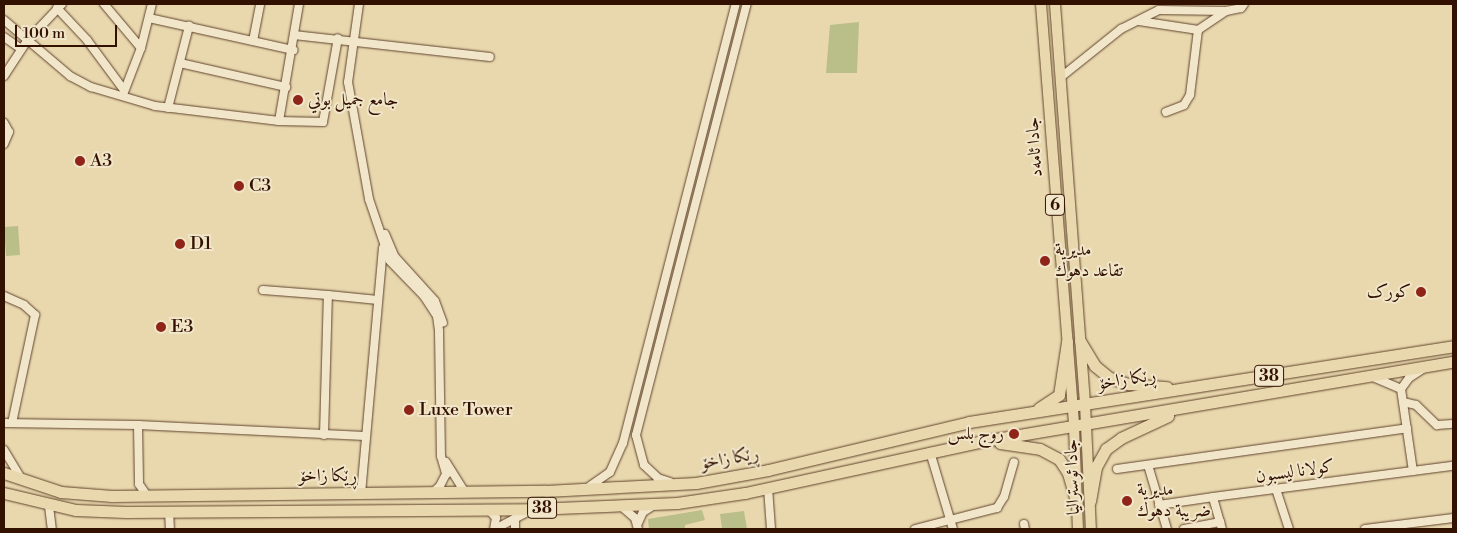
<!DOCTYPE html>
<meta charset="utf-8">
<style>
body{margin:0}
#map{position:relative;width:1457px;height:533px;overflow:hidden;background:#e9d8ae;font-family:"Libre Bodoni",Amiri,serif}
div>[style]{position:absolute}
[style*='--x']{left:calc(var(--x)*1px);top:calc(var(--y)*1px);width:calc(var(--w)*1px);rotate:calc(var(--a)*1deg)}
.green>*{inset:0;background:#babe88;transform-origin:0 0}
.roads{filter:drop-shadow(0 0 1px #60432c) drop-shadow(0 0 1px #60432c)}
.minor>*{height:8px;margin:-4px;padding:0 4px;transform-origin:4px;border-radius:4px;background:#f1e6ca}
.major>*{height:10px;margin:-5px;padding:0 5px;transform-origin:5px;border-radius:5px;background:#e9d8ae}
.highway>*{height:11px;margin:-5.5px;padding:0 5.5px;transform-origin:5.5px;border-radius:5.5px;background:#e9d8ae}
.dots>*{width:14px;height:14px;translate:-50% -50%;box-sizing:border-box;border:2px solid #f1e6ca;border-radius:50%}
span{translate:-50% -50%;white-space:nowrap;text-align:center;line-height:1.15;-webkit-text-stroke:4px #f1e6ca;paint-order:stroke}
.shield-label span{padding:1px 4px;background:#f1e6ca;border:1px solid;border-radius:4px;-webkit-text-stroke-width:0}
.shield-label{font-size:16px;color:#321101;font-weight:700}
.poi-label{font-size:18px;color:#321101}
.left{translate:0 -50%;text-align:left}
.right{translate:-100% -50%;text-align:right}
.street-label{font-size:18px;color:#321101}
.frame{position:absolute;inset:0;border:5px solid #321101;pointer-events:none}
.scale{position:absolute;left:15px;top:25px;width:102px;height:22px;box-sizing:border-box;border:2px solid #321101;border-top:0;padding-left:6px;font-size:15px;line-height:18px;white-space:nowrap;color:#321101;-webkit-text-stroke:4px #f1e6ca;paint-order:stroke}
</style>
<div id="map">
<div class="green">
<i style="clip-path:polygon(859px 22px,857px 73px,826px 73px,830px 25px)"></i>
<i style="left:18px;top:226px;width:29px;height:14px;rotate:86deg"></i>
<i style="clip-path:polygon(702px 510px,705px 520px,685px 525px,685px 529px,649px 529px,648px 519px)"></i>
<i style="clip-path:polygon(744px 511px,747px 529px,722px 529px,720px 514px)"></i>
</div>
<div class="roads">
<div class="minor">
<i style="--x:104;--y:4;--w:57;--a:49.9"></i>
<i style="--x:359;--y:4;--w:79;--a:98"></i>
<i style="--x:348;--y:82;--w:119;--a:79.8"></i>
<i style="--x:369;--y:199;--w:65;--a:71.3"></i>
<i style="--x:390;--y:261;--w:49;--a:45.8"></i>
<i style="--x:424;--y:296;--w:24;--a:57"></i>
<i style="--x:437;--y:316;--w:15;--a:82"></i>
<i style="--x:439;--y:331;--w:125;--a:89.1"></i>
<i style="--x:441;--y:456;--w:19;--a:74"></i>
<i style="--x:446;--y:474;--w:13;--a:117"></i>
<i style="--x:440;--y:486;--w:9;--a:139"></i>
<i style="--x:57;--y:8;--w:44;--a:46.8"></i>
<i style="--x:87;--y:40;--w:62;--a:53.5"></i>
<i style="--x:149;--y:18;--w:148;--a:12.5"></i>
<i style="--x:4;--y:20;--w:87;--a:40.3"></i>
<i style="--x:70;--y:76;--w:24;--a:28"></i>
<i style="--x:91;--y:87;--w:67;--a:16.5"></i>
<i style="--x:155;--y:106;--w:125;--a:6.9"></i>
<i style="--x:279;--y:121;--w:44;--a:1.3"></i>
<i style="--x:323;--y:122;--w:85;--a:-79.9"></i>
<i style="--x:1139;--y:21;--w:60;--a:8.7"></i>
<i style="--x:294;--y:35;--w:197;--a:6.4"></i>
<i style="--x:4;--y:37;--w:21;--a:35"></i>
<i style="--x:253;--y:41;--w:38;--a:-79"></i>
<i style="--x:180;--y:63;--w:109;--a:12.8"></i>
<i style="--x:4;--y:76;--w:42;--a:-56.7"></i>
<i style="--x:27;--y:41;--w:51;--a:-46.6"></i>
<i style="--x:1061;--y:77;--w:77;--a:-38.7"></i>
<i style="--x:1121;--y:29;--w:42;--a:-26.6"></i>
<i style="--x:1159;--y:10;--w:67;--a:0.9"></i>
<i style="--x:1226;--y:11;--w:15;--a:-11"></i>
<i style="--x:1241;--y:8;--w:5;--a:-53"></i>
<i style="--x:124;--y:92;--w:47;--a:-68.9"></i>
<i style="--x:141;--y:48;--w:45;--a:-76"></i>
<i style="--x:168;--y:108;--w:85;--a:-75.6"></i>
<i style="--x:1166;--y:112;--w:19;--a:-21"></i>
<i style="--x:1184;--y:105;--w:12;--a:-59"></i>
<i style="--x:1190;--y:95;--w:65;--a:-83"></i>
<i style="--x:1198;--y:30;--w:34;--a:-34"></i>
<i style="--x:279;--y:121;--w:119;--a:-80.3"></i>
<i style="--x:4;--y:123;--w:10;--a:61"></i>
<i style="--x:9;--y:132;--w:13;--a:113"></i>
<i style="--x:385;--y:234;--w:25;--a:67"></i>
<i style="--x:395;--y:257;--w:59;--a:47.7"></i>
<i style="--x:435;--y:301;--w:23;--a:70"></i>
<i style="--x:263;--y:290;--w:65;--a:4.4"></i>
<i style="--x:4;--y:296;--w:22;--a:24"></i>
<i style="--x:24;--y:305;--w:15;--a:42"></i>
<i style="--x:35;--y:315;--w:110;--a:102"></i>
<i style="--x:1373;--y:377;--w:30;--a:23"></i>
<i style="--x:1401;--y:389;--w:83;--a:81.7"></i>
<i style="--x:1401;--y:389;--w:14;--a:-54"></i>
<i style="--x:1409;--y:378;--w:17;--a:-33"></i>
<i style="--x:1403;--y:402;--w:13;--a:13"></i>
<i style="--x:1416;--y:405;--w:29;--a:44"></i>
<i style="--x:1437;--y:425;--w:16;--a:-4"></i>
<i style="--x:4;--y:423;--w:134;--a:0.9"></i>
<i style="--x:138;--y:425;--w:227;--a:2.8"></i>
<i style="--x:138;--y:425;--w:59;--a:89"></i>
<i style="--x:139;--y:484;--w:14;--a:56"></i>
<i style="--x:324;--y:435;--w:140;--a:-88.4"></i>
<i style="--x:328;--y:295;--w:50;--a:5.7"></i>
<i style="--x:4;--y:450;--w:33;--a:59"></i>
<i style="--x:930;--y:452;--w:80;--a:73.4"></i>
<i style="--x:446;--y:462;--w:36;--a:58"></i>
<i style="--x:1148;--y:465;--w:67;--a:73.5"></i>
<i style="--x:1117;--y:469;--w:293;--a:-8"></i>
<i style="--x:670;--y:482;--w:13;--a:-162"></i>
<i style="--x:658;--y:478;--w:19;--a:-137"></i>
<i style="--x:644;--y:465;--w:31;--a:-105"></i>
<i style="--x:636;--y:435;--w:445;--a:-75.6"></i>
<i style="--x:590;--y:486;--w:24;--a:-35"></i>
<i style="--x:610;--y:472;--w:32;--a:-66"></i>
<i style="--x:623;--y:443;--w:453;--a:-75.6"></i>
<i style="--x:768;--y:488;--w:41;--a:85.8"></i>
<i style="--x:1276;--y:489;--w:42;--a:72"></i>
<i style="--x:361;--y:494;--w:247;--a:-84.9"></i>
<i style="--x:1159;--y:505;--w:55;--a:-8.4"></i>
<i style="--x:49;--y:506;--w:23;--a:83"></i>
<i style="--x:621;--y:506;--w:18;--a:41"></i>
<i style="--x:635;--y:518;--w:11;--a:75"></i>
<i style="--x:488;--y:509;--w:12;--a:48"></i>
<i style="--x:496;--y:518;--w:11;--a:100"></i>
<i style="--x:169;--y:511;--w:18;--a:87"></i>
<i style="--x:515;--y:519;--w:10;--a:90"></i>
<i style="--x:638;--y:523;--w:12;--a:-66"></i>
<i style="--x:643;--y:512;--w:13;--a:-32"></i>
<i style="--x:1024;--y:524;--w:5;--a:79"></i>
<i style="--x:495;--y:529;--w:41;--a:-27.8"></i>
<i style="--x:915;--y:529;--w:85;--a:-14.4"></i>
<i style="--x:997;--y:508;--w:13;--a:-58"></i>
<i style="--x:1004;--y:497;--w:36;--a:-74"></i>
<i style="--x:1184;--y:529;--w:37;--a:-11"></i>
<i style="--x:1222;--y:529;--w:33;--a:-106"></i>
<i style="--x:1213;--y:497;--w:242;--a:-7.4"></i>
<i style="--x:1365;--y:529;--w:89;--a:-7.1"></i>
</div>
<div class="major">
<i style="--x:1041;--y:4;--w:424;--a:85.5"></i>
<i style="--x:1074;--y:427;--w:102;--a:87.8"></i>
<i style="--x:1055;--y:4;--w:401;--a:85.7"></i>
<i style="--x:1085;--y:404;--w:125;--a:87.3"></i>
</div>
<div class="highway">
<i style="--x:1080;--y:341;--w:29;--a:59"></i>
<i style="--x:1095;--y:366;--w:19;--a:39"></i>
<i style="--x:1110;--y:378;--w:20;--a:18"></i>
<i style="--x:1129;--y:384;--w:38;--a:5"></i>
<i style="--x:1039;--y:408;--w:24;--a:-33"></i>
<i style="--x:1059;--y:395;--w:54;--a:-81.4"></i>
<i style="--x:1000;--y:443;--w:40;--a:8.5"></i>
<i style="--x:1040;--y:449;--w:21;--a:28"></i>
<i style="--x:1059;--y:459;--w:17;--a:57"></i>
<i style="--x:1068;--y:473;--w:32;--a:74"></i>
<i style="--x:4;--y:473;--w:60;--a:18.4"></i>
<i style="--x:61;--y:492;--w:51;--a:4.5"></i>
<i style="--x:112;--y:496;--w:434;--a:-0.7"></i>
<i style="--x:546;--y:491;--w:150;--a:-3.1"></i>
<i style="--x:696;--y:483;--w:73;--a:-10.2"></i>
<i style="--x:768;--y:470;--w:207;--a:-13.4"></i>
<i style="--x:969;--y:422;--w:490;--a:-8.9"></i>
<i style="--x:4;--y:493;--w:74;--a:13.3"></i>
<i style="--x:76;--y:510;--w:50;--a:2.3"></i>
<i style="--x:126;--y:512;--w:407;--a:-0.4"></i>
<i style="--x:533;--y:509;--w:144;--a:-2.4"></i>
<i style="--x:677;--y:503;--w:69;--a:-8.4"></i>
<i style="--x:745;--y:493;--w:239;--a:-12.3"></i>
<i style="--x:978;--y:442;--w:482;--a:-9.6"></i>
<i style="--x:1090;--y:501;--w:35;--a:-80"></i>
<i style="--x:1096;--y:467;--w:21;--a:-61"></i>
<i style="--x:1106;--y:449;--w:19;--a:-36"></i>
<i style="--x:1121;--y:438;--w:52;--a:-25.1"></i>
</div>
</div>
<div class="dots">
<i style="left:298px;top:100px;background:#8f2418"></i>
<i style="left:80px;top:161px;background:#8f2418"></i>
<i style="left:239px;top:186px;background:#8f2418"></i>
<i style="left:180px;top:244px;background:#8f2418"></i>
<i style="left:1045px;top:261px;background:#8f2418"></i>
<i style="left:1421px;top:292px;background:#8f2418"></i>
<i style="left:161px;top:327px;background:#8f2418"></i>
<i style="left:409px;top:410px;background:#8f2418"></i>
<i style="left:1014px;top:434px;background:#8f2418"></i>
<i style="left:1127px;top:501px;background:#8f2418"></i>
</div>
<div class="shield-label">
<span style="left:1055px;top:205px">6</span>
<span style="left:1269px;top:376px">38</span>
<span style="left:542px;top:508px">38</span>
</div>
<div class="poi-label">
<span class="left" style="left:308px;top:100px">جامع جميل بوتي</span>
<span class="left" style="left:90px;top:161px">A3</span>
<span class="left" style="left:249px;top:186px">C3</span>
<span class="left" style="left:190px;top:244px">D1</span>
<span class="left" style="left:1055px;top:261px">مديرية<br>تقاعد دهوك</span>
<span class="right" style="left:1411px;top:292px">کورک</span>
<span class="left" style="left:171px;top:327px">E3</span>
<span class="left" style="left:419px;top:410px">Luxe Tower</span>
<span class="right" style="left:1004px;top:434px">روج بلس</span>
<span class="left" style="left:1137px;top:501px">مديرية<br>ضريبة دهوك</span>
</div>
<div class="street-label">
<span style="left:1035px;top:147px;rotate:-94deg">جادا ئامەد</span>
<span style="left:1127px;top:380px;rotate:-9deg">ڕێکا زاخۆ</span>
<span style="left:730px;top:459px;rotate:-10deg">ڕێکا زاخۆ</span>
<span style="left:1295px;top:472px;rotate:-8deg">كولانا ليسبون</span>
<span style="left:328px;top:476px">ڕێکا زاخۆ</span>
<span style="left:1073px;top:477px;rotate:-92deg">جادا ئوسترالیا</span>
</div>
<div class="frame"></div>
<div class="scale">100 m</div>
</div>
